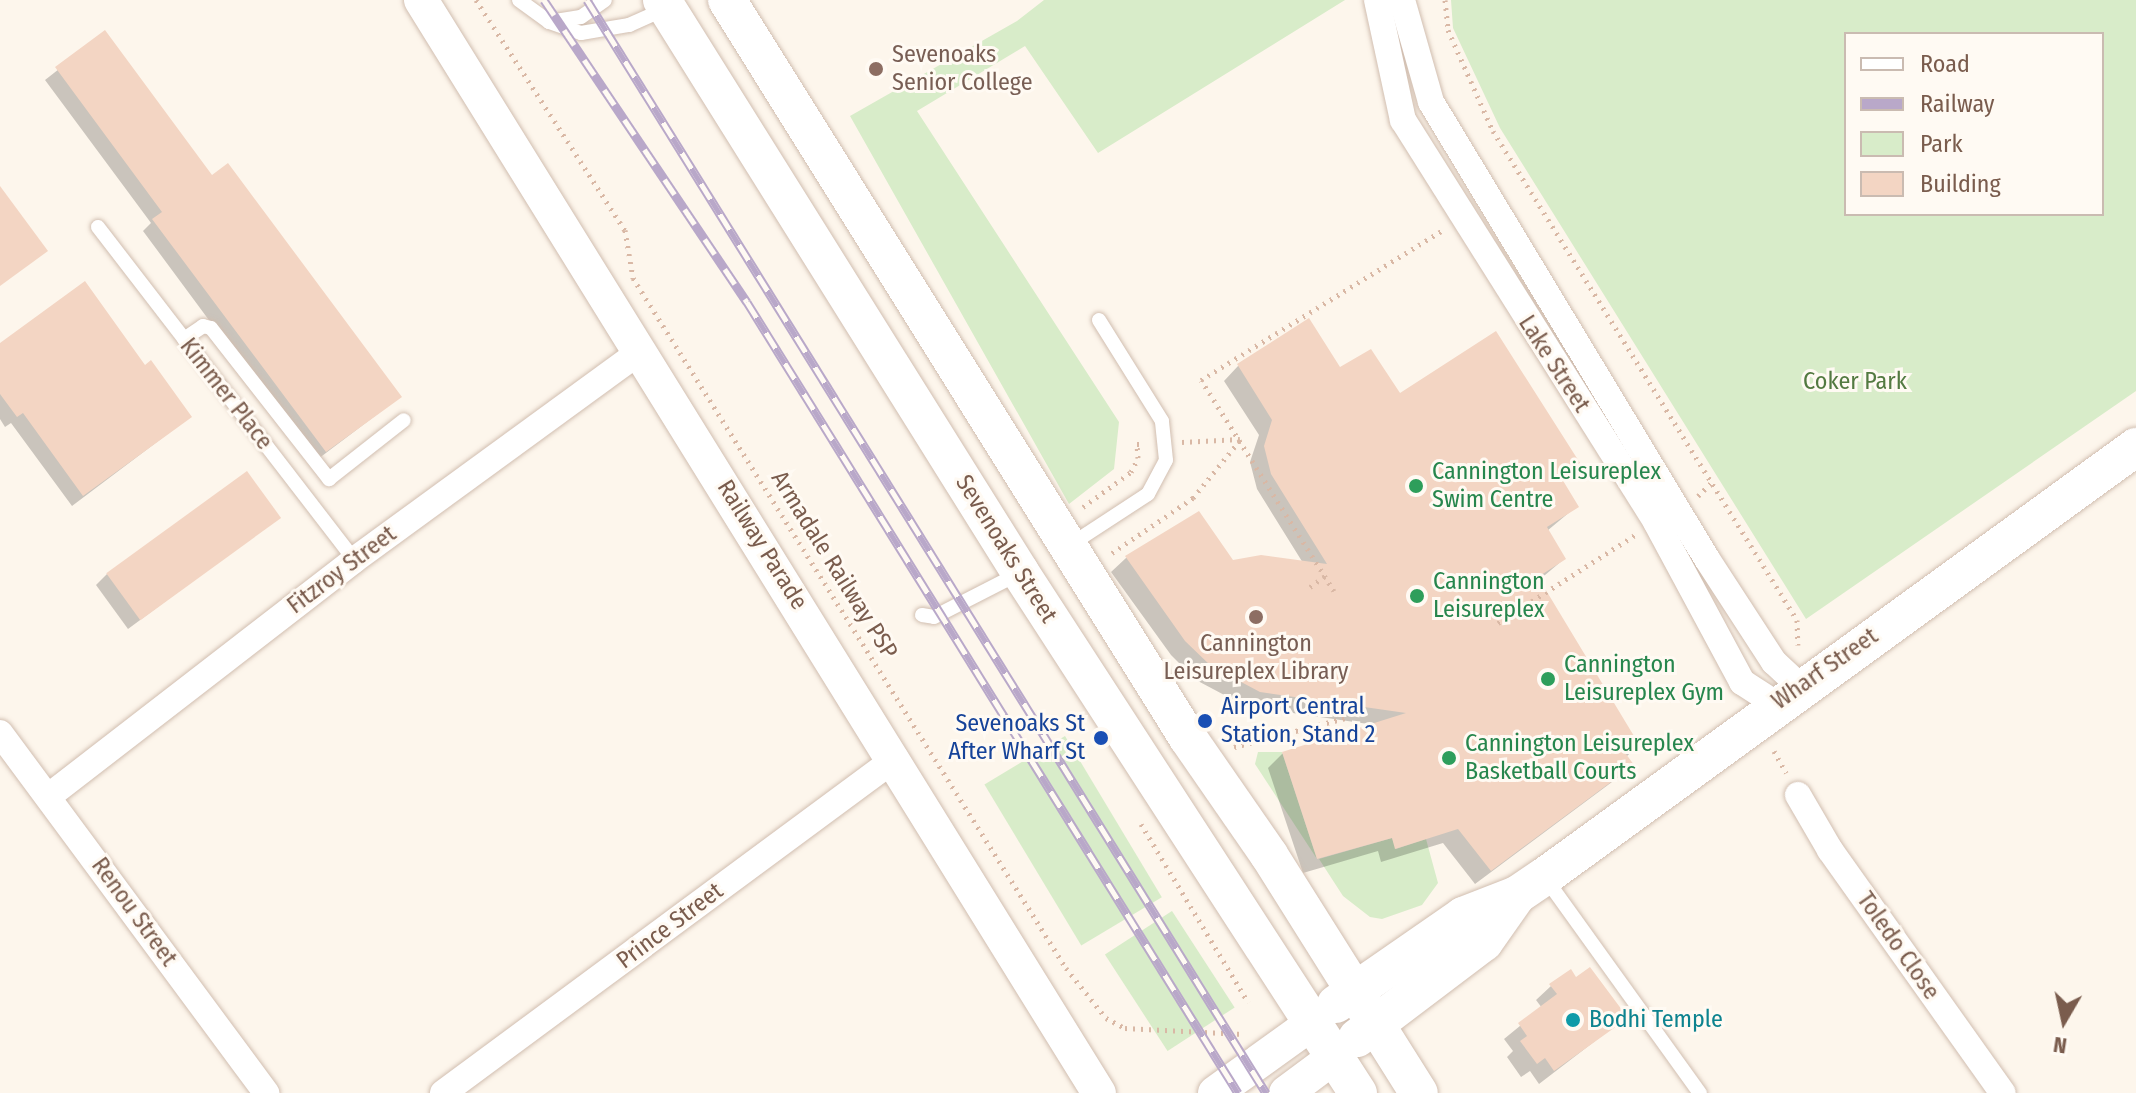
<!DOCTYPE html>
<style>
body{margin:0}
#map{position:relative;width:2136px;height:1093px;overflow:hidden;background:#fdf6ec;font-family:"Fira Sans Condensed",sans-serif}
div>[style]{position:absolute}
[style*='--x']{left:calc(var(--x)*1px);top:calc(var(--y)*1px);width:calc(var(--w)*1px);rotate:calc(var(--a)*1deg)}
.green>*{inset:0;background:#d8ecc9;transform-origin:0 0}
.shadow>*{inset:0;background:#0003}
.building>*{inset:0;background:#f3d5c3;transform-origin:0 0}
.path>*{height:5px;margin-top:-2.5px;transform-origin:0;background:repeating-linear-gradient(90deg,#d9b8a5 0 2px,transparent 0 8px)}
.roads{filter:drop-shadow(0 0 2px #d1beb0) drop-shadow(0 0 2px #d1beb0)}
.service>*{height:14px;margin:-7px;padding:0 7px;transform-origin:7px;border-radius:7px;background:#fff}
.minor>*{height:26px;margin:-13px;padding:0 13px;transform-origin:13px;border-radius:13px;background:#fff}
.tertiary>*{height:34px;margin:-17px;padding:0 17px;transform-origin:17px;border-radius:17px;background:#fff}
.secondary>*{height:38px;margin:-19px;padding:0 19px;transform-origin:19px;border-radius:19px;background:#fff}
.rail>*{height:9px;margin-top:-4.5px;transform-origin:0;background:repeating-linear-gradient(90deg,#fffaf3 0 18px,#b9a8c9 0 36px);box-sizing:border-box;border-block:2px solid #b9a8c9}
.dots>*{width:22px;height:22px;translate:-50% -50%;box-sizing:border-box;border:4px solid #fffaf3;border-radius:50%}
span{translate:-50% -50%;white-space:nowrap;text-align:center;line-height:1.15;-webkit-text-stroke:6px #fffaf3;paint-order:stroke}
.education-label{font-size:24px;color:#785e54}
.left{translate:0 -50%;text-align:left}
.street-label{font-size:24px;color:#7a5c4d}
.park-label{font-size:24px;color:#537a41}
.leisure-label{font-size:24px;color:#27864d}
.transit-label{font-size:24px;color:#164399}
.right{translate:-100% -50%;text-align:right}
.culture-label{font-size:24px;color:#0d838f}
.legend{position:absolute;left:1844px;top:32px;width:260px;height:184px;box-sizing:border-box;background:#fffaf3;border:2px solid #cabbb1;margin:0;padding:10px 14px;list-style:none;font-size:24px;color:#7a5c4d}
.legend li{display:flex;align-items:center;gap:16px;height:40px}
.legend b{width:40px;border:2px solid #cabbb1}
.north{position:absolute;left:2024px;top:981px;width:80px;height:80px;-webkit-text-stroke:6px #fffaf3;paint-order:stroke;rotate:189deg;font-size:22px;font-weight:700;line-height:32px;text-align:center;color:#7a5c4d}
.north::after{content:'';display:block;margin:auto;width:28px;height:36px;background:#7a5c4d;clip-path:polygon(50% 0,100% 100%,50% 72%,0 100%)}
</style>
<div id="map">
<div class="green">
<i style="clip-path:polygon(1044px 0,1345px 0,1098px 153px,1025px 46px,917px 111px,1119px 422px,1114px 469px,1069px 504px,850px 116px,1017px 21px)"></i>
<i style="clip-path:polygon(evenodd,1451px 0,2136px 0,2136px 391px,1806px 619px,1500px 128px,1453px 28px,1451px 0,1846px 34px,2102px 34px,2102px 214px,1846px 214px,1846px 34px)"></i>
<i style="left:1065px;top:736px;width:188px;height:94px;rotate:59deg"></i>
<i style="clip-path:polygon(1258px 752px,1282px 752px,1317px 859px,1255px 764px)"></i>
<i style="clip-path:polygon(1392px 838px,1396px 849px,1426px 839px,1438px 883px,1422px 905px,1382px 919px,1370px 917px,1343px 896px,1319px 859px)"></i>
<i style="left:1172px;top:911px;width:115px;height:80px;rotate:57deg"></i>
</div>
<div class="shadow">
<i style="clip-path:polygon(105px 33px,212px 178px,400px 397px,314px 462px,143px 231px,151px 223px,45px 80px)"></i>
<i style="clip-path:polygon(0 345px,145px 367px,190px 417px,72px 506px,11px 423px,5px 427px,0 419px)"></i>
<i style="clip-path:polygon(1238px 366px,1339px 369px,1577px 463px,1560px 479px,1577px 506px,1547px 531px,1564px 559px,1538px 581px,1638px 746px,1626px 757px,1631px 764px,1616px 779px,1475px 884px,1443px 843px,1381px 862px,1378px 851px,1303px 873px,1268px 768px,1283px 753px,1375px 725px,1245px 706px,1196px 680px,1171px 655px,1111px 572px,1126px 558px,1198px 514px,1232px 562px,1303px 563px,1257px 489px,1250px 462px,1259px 435px,1224px 381px)"></i>
<i style="clip-path:polygon(278px 518px,128px 629px,96px 585px,107px 574px)"></i>
<i style="clip-path:polygon(1576px 979px,1625px 1018px,1539px 1084px,1530px 1071px,1521px 1077px,1507px 1057px,1513px 1051px,1504px 1039px,1542px 1008px,1536px 1000px,1551px 986px)"></i>
</div>
<div class="building">
<i style="clip-path:polygon(105px 30px,212px 175px,228px 163px,402px 397px,326px 452px,152px 219px,162px 212px,55px 67px)"></i>
<i style="clip-path:polygon(0 186px,48px 251px,0 286px)"></i>
<i style="clip-path:polygon(85px 281px,145px 365px,151px 360px,192px 417px,83px 496px,23px 413px,17px 417px,0 394px,0 343px)"></i>
<i style="clip-path:polygon(1309px 318px,1340px 367px,1371px 349px,1400px 393px,1496px 331px,1580px 463px,1559px 474px,1579px 507px,1547px 527px,1566px 559px,1538px 577px,1640px 746px,1626px 754px,1634px 765px,1491px 871px,1458px 829px,1395px 849px,1392px 838px,1317px 859px,1282px 752px,1406px 713px,1260px 692px,1211px 666px,1185px 641px,1125px 556px,1199px 511px,1233px 560px,1261px 555px,1327px 564px,1271px 474px,1264px 446px,1272px 420px,1237px 364px)"></i>
<i style="left:247px;top:471px;width:58px;height:174px;rotate:54deg"></i>
<i style="clip-path:polygon(1590px 967px,1628px 1018px,1554px 1071px,1545px 1058px,1537px 1064px,1520px 1041px,1527px 1036px,1518px 1023px,1557px 994px,1549px 984px,1571px 969px,1576px 977px)"></i>
</div>
<div class="path">
<i style="--x:476;--y:0;--w:274;--a:57.1"></i>
<i style="--x:625;--y:230;--w:49;--a:80.5"></i>
<i style="--x:633;--y:278;--w:815;--a:57.89"></i>
<i style="--x:1066;--y:968;--w:64;--a:51.3"></i>
<i style="--x:1106;--y:1018;--w:21;--a:28"></i>
<i style="--x:1125;--y:1028;--w:118;--a:2.9"></i>
<i style="--x:1445;--y:0;--w:30;--a:84"></i>
<i style="--x:1448;--y:30;--w:111;--a:66"></i>
<i style="--x:1493;--y:131;--w:576;--a:58.13"></i>
<i style="--x:1797;--y:620;--w:25;--a:88"></i>
<i style="--x:1182;--y:442;--w:58;--a:-3"></i>
<i style="--x:1698;--y:496;--w:20;--a:-45"></i>
<i style="--x:1083;--y:507;--w:59;--a:-36.1"></i>
<i style="--x:1131;--y:472;--w:16;--a:-63"></i>
<i style="--x:1138;--y:458;--w:14;--a:-94"></i>
<i style="--x:1137;--y:444;--w:7;--a:0"></i>
<i style="--x:1112;--y:553;--w:98;--a:-34.2"></i>
<i style="--x:1193;--y:498;--w:76;--a:-50.9"></i>
<i style="--x:1310;--y:587;--w:19;--a:-36"></i>
<i style="--x:1334;--y:591;--w:249;--a:-122.2"></i>
<i style="--x:1201;--y:380;--w:285;--a:-31.8"></i>
<i style="--x:1498;--y:623;--w:163;--a:-32.7"></i>
<i style="--x:1234;--y:747;--w:119;--a:-14.6"></i>
<i style="--x:1774;--y:751;--w:25;--a:61"></i>
<i style="--x:1141;--y:824;--w:208;--a:59"></i>
</div>
<div class="roads">
<div class="service">
<i style="--x:519;--y:0;--w:37;--a:36"></i>
<i style="--x:549;--y:22;--w:34;--a:19"></i>
<i style="--x:581;--y:33;--w:49;--a:-9.5"></i>
<i style="--x:629;--y:25;--w:39;--a:-24"></i>
<i style="--x:549;--y:22;--w:32;--a:-9"></i>
<i style="--x:581;--y:17;--w:29;--a:-35"></i>
<i style="--x:98;--y:227;--w:420;--a:52.4"></i>
<i style="--x:184;--y:339;--w:23;--a:-34"></i>
<i style="--x:203;--y:326;--w:8;--a:14"></i>
<i style="--x:211;--y:328;--w:192;--a:52"></i>
<i style="--x:329;--y:479;--w:95;--a:-38.2"></i>
<i style="--x:1070;--y:545;--w:93;--a:-33.2"></i>
<i style="--x:1148;--y:494;--w:38;--a:-62"></i>
<i style="--x:1166;--y:460;--w:39;--a:-96"></i>
<i style="--x:1162;--y:421;--w:119;--a:-122"></i>
<i style="--x:922;--y:615;--w:12;--a:9"></i>
<i style="--x:934;--y:617;--w:97;--a:-27.1"></i>
<i style="--x:1546;--y:879;--w:264;--a:54.3"></i>
</div>
<div class="minor">
<i style="--x:1377;--y:0;--w:123;--a:77.8"></i>
<i style="--x:1403;--y:120;--w:475;--a:57.8"></i>
<i style="--x:1656;--y:522;--w:182;--a:61.7"></i>
<i style="--x:1742;--y:682;--w:40;--a:32.9"></i>
<i style="--x:1402;--y:0;--w:106;--a:74.1"></i>
<i style="--x:1431;--y:102;--w:534;--a:58.87"></i>
<i style="--x:1707;--y:559;--w:123;--a:57"></i>
<i style="--x:1774;--y:662;--w:37;--a:43"></i>
<i style="--x:0;--y:733;--w:448;--a:53.5"></i>
<i style="--x:1798;--y:795;--w:64;--a:59.8"></i>
<i style="--x:1830;--y:850;--w:298;--a:54.6"></i>
<i style="--x:49;--y:796;--w:386;--a:-37.7"></i>
<i style="--x:354;--y:560;--w:355;--a:-36.1"></i>
<i style="--x:443;--y:1093;--w:563;--a:-36.48"></i>
</div>
<div class="tertiary">
<i style="--x:421;--y:0;--w:1286;--a:58.19"></i>
<i style="--x:1215;--y:1093;--w:118;--a:-35.7"></i>
<i style="--x:1286;--y:1093;--w:59;--a:-36.7"></i>
</div>
<div class="secondary">
<i style="--x:662;--y:0;--w:675;--a:57.96"></i>
<i style="--x:1020;--y:572;--w:621;--a:57.03"></i>
<i style="--x:727;--y:0;--w:870;--a:58.01"></i>
<i style="--x:1188;--y:738;--w:142;--a:55.3"></i>
<i style="--x:1269;--y:855;--w:281;--a:57.8"></i>
<i style="--x:1336;--y:1004;--w:155;--a:-34.7"></i>
<i style="--x:1463;--y:916;--w:58;--a:-21.3"></i>
<i style="--x:1517;--y:895;--w:32;--a:-34"></i>
<i style="--x:1544;--y:877;--w:732;--a:-35.99"></i>
<i style="--x:1357;--y:1038;--w:159;--a:-37.1"></i>
<i style="--x:1484;--y:942;--w:57;--a:-54.9"></i>
</div>
</div>
<div class="rail">
<i style="--x:544;--y:0;--w:364;--a:56.1"></i>
<i style="--x:747;--y:302;--w:931;--a:58.17"></i>
<i style="--x:587;--y:0;--w:1287;--a:58.15"></i>
</div>
<div class="dots">
<i style="left:876px;top:69px;background:#8d6e63"></i>
<i style="left:1416px;top:486px;background:#2e9e5b"></i>
<i style="left:1417px;top:596px;background:#2e9e5b"></i>
<i style="left:1256px;top:617px;background:#8d6e63"></i>
<i style="left:1548px;top:679px;background:#2e9e5b"></i>
<i style="left:1205px;top:721px;background:#1a4fb4"></i>
<i style="left:1101px;top:738px;background:#1a4fb4"></i>
<i style="left:1449px;top:758px;background:#2e9e5b"></i>
<i style="left:1573px;top:1020px;background:#0f9aa8"></i>
</div>
<div class="education-label">
<span class="left" style="left:892px;top:69px">Sevenoaks<br>Senior College</span>
<span style="left:1256px;top:658px">Cannington<br>Leisureplex Library</span>
</div>
<div class="street-label">
<span style="left:1554px;top:364px;rotate:57deg">Lake Street</span>
<span style="left:226px;top:394px;rotate:52deg">Kimmer Place</span>
<span style="left:762px;top:545px;rotate:58deg">Railway Parade</span>
<span style="left:1006px;top:549px;rotate:58deg">Sevenoaks Street</span>
<span style="left:834px;top:565px;rotate:58deg">Armadale Railway PSP</span>
<span style="left:342px;top:570px;rotate:-37deg">Fitzroy Street</span>
<span style="left:1825px;top:669px;rotate:-35deg">Wharf Street</span>
<span style="left:134px;top:912px;rotate:54deg">Renou Street</span>
<span style="left:670px;top:926px;rotate:-37deg">Prince Street</span>
<span style="left:1898px;top:946px;rotate:55deg">Toledo Close</span>
</div>
<div class="park-label">
<span style="left:1855px;top:382px">Coker Park</span>
</div>
<div class="leisure-label">
<span class="left" style="left:1432px;top:486px">Cannington Leisureplex<br>Swim Centre</span>
<span class="left" style="left:1433px;top:596px">Cannington<br>Leisureplex</span>
<span class="left" style="left:1564px;top:679px">Cannington<br>Leisureplex Gym</span>
<span class="left" style="left:1465px;top:758px">Cannington Leisureplex<br>Basketball Courts</span>
</div>
<div class="transit-label">
<span class="left" style="left:1221px;top:721px">Airport Central<br>Station, Stand 2</span>
<span class="right" style="left:1085px;top:738px">Sevenoaks St<br>After Wharf St</span>
</div>
<div class="culture-label">
<span class="left" style="left:1589px;top:1020px">Bodhi Temple</span>
</div>
<ul class="legend">
<li><b style="height:10px;background:#fff"></b>Road</li>
<li><b style="height:10px;background:#b9a8c9"></b>Railway</li>
<li><b style="height:22px;background:#d8ecc9"></b>Park</li>
<li><b style="height:22px;background:#f3d5c3"></b>Building</li>
</ul>
<div class="north">N</div>
</div>
